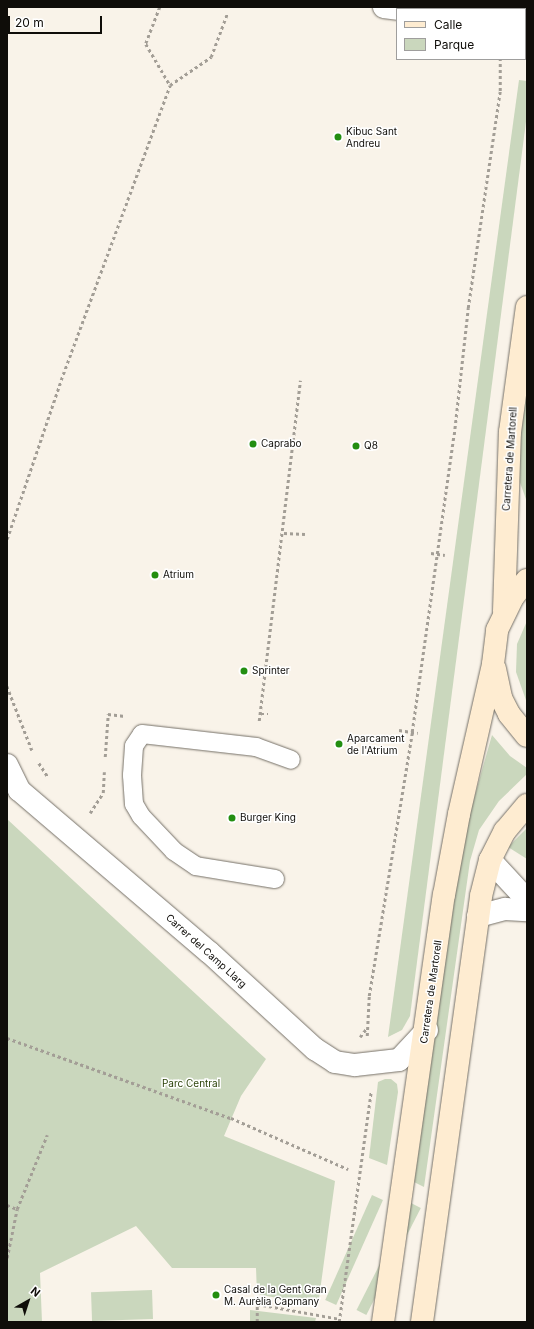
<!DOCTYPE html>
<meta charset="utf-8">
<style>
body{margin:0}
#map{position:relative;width:534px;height:1329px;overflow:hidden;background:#f9f3e9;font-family:Inter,sans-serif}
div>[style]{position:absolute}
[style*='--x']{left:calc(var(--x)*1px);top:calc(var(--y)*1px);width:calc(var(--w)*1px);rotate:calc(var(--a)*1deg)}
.green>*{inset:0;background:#cad7bd;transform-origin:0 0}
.path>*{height:2.5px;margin-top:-1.25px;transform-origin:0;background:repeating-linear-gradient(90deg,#a39e96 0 3px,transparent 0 6px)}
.roads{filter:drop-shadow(0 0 1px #757067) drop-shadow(0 0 1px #757067)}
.lane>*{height:18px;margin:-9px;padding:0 9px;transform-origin:9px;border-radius:9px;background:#fff}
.street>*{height:22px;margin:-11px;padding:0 11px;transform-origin:11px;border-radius:11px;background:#fff}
.secondary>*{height:22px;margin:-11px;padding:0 11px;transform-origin:11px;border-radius:11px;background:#feecd1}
.dots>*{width:11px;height:11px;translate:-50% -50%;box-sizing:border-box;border:2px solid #fff;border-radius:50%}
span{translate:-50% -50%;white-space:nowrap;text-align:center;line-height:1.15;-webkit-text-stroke:3px #fff;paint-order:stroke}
.poi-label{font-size:10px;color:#0f0d09}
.left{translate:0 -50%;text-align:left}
.street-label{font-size:10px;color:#0f0d09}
.park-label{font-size:10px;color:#2c430a}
.frame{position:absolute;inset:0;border:8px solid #0f0d09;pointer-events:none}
.legend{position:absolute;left:396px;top:8px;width:130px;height:52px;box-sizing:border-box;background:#fff;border:1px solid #9f9e9d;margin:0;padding:5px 7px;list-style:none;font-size:12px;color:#0f0d09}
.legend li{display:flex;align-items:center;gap:8px;height:20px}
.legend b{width:20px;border:1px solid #9f9e9d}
.north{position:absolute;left:8px;top:1281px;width:40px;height:40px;-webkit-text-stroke:3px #fff;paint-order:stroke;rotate:39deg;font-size:11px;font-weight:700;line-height:16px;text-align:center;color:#0f0d09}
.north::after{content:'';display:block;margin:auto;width:14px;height:18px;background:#0f0d09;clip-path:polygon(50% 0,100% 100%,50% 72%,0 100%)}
.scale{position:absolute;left:8px;top:16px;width:94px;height:18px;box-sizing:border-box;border:2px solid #0f0d09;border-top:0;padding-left:5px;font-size:12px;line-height:14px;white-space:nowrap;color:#0f0d09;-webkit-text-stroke:3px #fff;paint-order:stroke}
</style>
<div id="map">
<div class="green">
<i style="clip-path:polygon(519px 80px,527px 81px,527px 114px,410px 1016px,402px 1030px,388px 1037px)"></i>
<i style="clip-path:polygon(527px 345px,527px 502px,518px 477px)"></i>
<i style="clip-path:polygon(527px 621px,527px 703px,516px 672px,517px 644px)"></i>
<i style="clip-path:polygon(492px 735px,510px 756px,527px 768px,527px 774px,499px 801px,479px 830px,470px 861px,424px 1187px,412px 1181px,458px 863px,467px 823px)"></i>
<i style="clip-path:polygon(7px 819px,266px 1059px,241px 1096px,224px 1136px,335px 1181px,318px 1306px,257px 1294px,256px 1268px,172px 1268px,136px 1226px,40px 1273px,42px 1322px,7px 1322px)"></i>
<i style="clip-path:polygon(527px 828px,527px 859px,508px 847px)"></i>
<i style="clip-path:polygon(385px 1079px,391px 1079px,397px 1084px,398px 1092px,387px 1165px,369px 1158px,378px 1082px)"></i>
<i style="left:372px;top:1195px;width:12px;height:115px;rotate:24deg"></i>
<i style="left:411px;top:1203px;width:11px;height:120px;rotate:27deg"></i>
<i style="left:152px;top:1290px;width:29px;height:61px;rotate:88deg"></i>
<i style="clip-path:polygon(250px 1310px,316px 1318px,315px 1322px,250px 1322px)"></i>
</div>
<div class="path">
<i style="--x:160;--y:7;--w:40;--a:111"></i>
<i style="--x:146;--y:44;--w:48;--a:59.7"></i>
<i style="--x:170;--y:85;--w:50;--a:-34.3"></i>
<i style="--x:211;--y:57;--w:46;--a:-69.6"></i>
<i style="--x:284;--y:533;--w:21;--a:3"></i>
<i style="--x:7;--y:539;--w:168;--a:-71.2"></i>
<i style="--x:61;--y:380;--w:314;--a:-69.7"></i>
<i style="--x:431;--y:553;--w:14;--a:8"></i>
<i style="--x:7;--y:686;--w:69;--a:68.7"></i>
<i style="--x:261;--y:714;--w:7;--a:0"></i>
<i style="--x:259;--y:721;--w:343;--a:-83.1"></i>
<i style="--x:399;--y:730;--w:19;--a:9"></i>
<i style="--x:105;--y:757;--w:43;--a:-86"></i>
<i style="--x:108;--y:714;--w:17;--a:7"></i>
<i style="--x:39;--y:763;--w:17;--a:57"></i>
<i style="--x:90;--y:813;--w:24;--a:-57"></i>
<i style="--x:103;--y:793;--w:21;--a:-87"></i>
<i style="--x:367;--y:1036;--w:40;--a:-87.1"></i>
<i style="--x:369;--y:996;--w:267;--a:-80.7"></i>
<i style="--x:412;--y:732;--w:300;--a:-82"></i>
<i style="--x:454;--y:435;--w:128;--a:-83.7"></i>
<i style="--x:468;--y:308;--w:219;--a:-81.6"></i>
<i style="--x:500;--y:91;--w:32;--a:-90"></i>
<i style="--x:360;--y:1037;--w:10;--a:-53"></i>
<i style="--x:7;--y:1038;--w:238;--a:19.7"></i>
<i style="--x:231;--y:1118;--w:128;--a:23.6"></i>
<i style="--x:7;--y:1205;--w:11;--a:22"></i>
<i style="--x:7;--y:1258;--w:50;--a:-78.5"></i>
<i style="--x:17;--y:1209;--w:80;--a:-67.9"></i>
<i style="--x:257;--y:1322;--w:18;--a:-90"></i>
<i style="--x:257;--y:1304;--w:84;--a:10.2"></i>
<i style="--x:339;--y:1322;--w:233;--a:-82.1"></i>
</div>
<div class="roads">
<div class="lane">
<i style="--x:275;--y:879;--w:80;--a:-170.7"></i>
<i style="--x:196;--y:866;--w:27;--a:-146"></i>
<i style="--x:174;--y:851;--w:48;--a:-133.3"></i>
<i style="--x:141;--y:816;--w:14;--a:-120"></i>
<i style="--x:134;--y:804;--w:29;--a:-94"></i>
<i style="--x:132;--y:775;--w:29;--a:-86"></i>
<i style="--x:134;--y:746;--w:14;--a:-56"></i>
<i style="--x:142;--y:734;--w:115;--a:6.5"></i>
<i style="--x:256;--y:747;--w:37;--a:20"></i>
</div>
<div class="street">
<i style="--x:384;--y:7;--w:14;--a:8"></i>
<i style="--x:525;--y:17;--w:2;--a:-27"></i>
<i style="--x:525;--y:35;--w:3;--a:45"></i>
<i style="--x:7;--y:765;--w:28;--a:64"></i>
<i style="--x:19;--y:790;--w:250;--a:40.5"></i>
<i style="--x:209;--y:952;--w:144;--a:42.5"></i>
<i style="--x:315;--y:1049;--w:24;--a:33"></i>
<i style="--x:335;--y:1062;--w:20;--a:9"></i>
<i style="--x:355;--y:1065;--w:44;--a:-6.5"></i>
<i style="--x:399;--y:1060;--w:41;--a:-47"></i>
<i style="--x:490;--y:860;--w:54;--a:47.2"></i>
<i style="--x:478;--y:916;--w:28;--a:-15"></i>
<i style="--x:505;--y:909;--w:22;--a:3"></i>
</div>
<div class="secondary">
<i style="--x:504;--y:611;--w:179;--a:-88.1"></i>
<i style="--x:510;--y:432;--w:126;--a:-82.3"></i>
<i style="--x:495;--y:669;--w:30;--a:78"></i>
<i style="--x:501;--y:698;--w:18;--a:63"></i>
<i style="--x:509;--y:714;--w:28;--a:51"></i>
<i style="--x:383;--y:1322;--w:431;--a:-81.9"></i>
<i style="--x:444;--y:895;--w:82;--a:-79.5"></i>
<i style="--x:459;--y:814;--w:154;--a:-77.2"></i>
<i style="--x:493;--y:664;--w:34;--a:-83"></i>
<i style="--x:497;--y:630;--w:37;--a:-64"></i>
<i style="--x:513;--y:597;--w:22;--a:-51"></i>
<i style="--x:422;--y:1322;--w:430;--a:-82.1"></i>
<i style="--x:481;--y:896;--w:37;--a:-76"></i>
<i style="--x:490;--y:860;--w:33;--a:-63"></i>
<i style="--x:505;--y:831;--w:34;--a:-50"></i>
</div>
</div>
<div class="dots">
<i style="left:338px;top:137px;background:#238e11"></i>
<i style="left:253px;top:444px;background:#238e11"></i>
<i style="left:356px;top:446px;background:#238e11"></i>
<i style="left:155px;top:575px;background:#238e11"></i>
<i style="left:244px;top:671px;background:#238e11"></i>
<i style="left:339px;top:744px;background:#238e11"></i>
<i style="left:232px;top:818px;background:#238e11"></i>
<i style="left:216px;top:1295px;background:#238e11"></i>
</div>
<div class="poi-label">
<span class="left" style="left:346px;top:137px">Kibuc Sant<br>Andreu</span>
<span class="left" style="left:261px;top:444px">Caprabo</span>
<span class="left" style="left:364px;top:446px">Q8</span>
<span class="left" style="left:163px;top:575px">Atrium</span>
<span class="left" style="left:252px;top:671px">Sprinter</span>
<span class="left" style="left:347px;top:744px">Aparcament<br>de l'Atrium</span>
<span class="left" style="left:240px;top:818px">Burger King</span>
<span class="left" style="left:224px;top:1295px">Casal de la Gent Gran<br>M. Aurèlia Capmany</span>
</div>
<div class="street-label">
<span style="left:510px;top:459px;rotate:-86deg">Carretera de Martorell</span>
<span style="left:206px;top:951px;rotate:42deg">Carrer del Camp Llarg</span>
<span style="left:431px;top:992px;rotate:-82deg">Carretera de Martorell</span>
</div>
<div class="park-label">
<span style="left:191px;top:1084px">Parc Central</span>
</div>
<div class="frame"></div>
<ul class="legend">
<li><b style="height:5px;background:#feecd1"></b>Calle</li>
<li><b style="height:11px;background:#cad7bd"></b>Parque</li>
</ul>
<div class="north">N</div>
<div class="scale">20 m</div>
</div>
